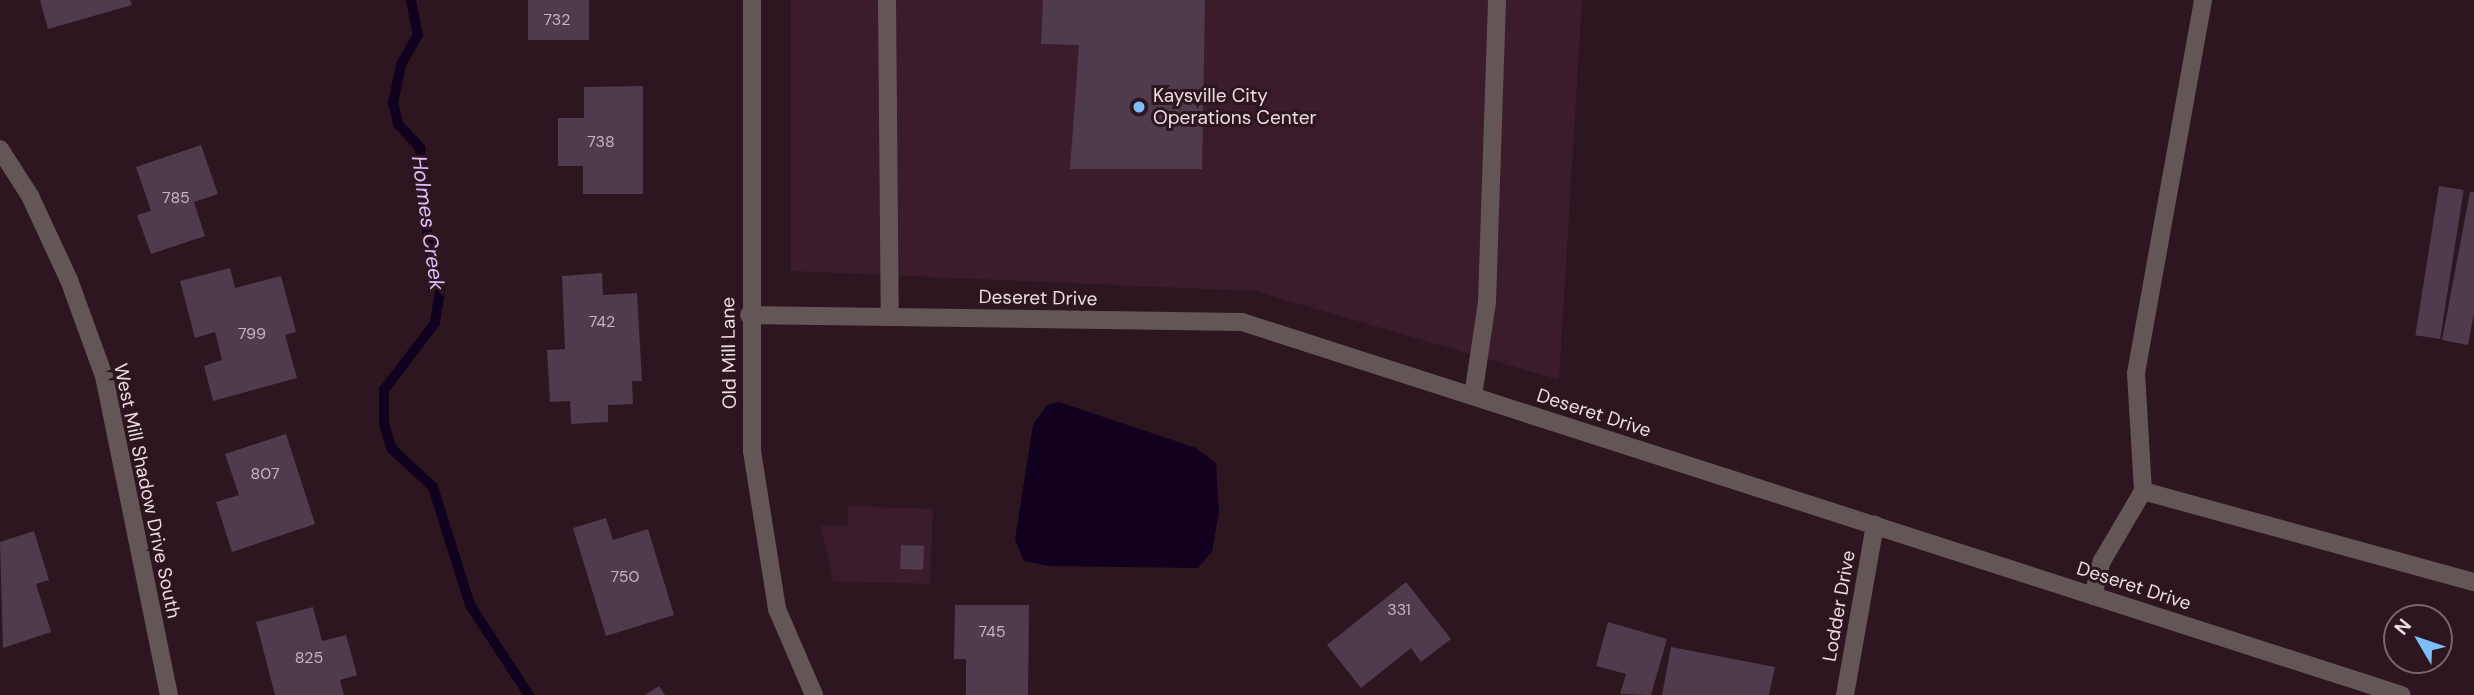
<!DOCTYPE html>
<style>
body{margin:0}
#map{position:relative;width:2474px;height:695px;overflow:hidden;background:#2d1620;font-family:"DM Sans",sans-serif}
div>[style]{position:absolute}
[style*='--x']{left:calc(var(--x)*1px);top:calc(var(--y)*1px);width:calc(var(--w)*1px);rotate:calc(var(--a)*1deg)}
.built>*{inset:0;background:#3b1c2a}
.water>*{inset:0;background:#12001f}
.stream>*{height:10px;margin:-5px;padding:0 5px;transform-origin:5px;border-radius:5px;background:#12001f}
.building>*{inset:0;background:#503b4d;transform-origin:0 0}
.minor>*{height:18px;margin:-9px;padding:0 9px;transform-origin:9px;border-radius:9px;background:#645656}
.dots>*{width:19px;height:19px;translate:-50% -50%;box-sizing:border-box;border:4px solid #2d1620;border-radius:50%}
span{translate:-50% -50%;white-space:nowrap;text-align:center;line-height:1.15;-webkit-text-stroke:6px #2d1620;paint-order:stroke}
.number-label{font-size:16px;color:#c6b4bd}
.number-label span{-webkit-text-stroke-width:0}
.poi-label{font-size:19px;color:#eddce2}
.left{translate:0 -50%;text-align:left}
.street-label{font-size:19px;color:#eddce2}
.water-label{font-size:21px;color:#e0bdfb;font-style:italic}
.north{position:absolute;left:2383px;top:604px;width:70px;height:70px;box-sizing:border-box;background:#2d1620;border:2px solid #7a656e;border-radius:50%;rotate:309deg;font-size:19px;font-weight:700;line-height:28px;text-align:center;color:#eddce2}
.north::after{content:'';display:block;margin:auto;width:24px;height:32px;background:#7cbef9;clip-path:polygon(50% 0,100% 100%,50% 72%,0 100%)}
</style>
<div id="map">
<div class="built">
<i style="clip-path:polygon(791px 0,1582px 0,1559px 380px,1255px 291px,791px 271px)"></i>
<i style="clip-path:polygon(848px 506px,933px 509px,930px 584px,833px 581px,821px 526px,848px 525px)"></i>
</div>
<div class="water">
<i style="clip-path:polygon(1059px 402px,1196px 448px,1216px 463px,1219px 512px,1212px 552px,1198px 568px,1049px 566px,1024px 561px,1015px 540px,1033px 425px,1047px 405px)"></i>
</div>
<div class="stream">
<i style="--x:411;--y:0;--w:36;--a:79"></i>
<i style="--x:418;--y:35;--w:34;--a:120"></i>
<i style="--x:401;--y:65;--w:38;--a:102"></i>
<i style="--x:393;--y:102;--w:23;--a:77"></i>
<i style="--x:398;--y:124;--w:33;--a:47"></i>
<i style="--x:420;--y:148;--w:95;--a:85.2"></i>
<i style="--x:428;--y:243;--w:49;--a:76"></i>
<i style="--x:440;--y:291;--w:32;--a:99"></i>
<i style="--x:435;--y:323;--w:84;--a:127.3"></i>
<i style="--x:384;--y:390;--w:33;--a:90"></i>
<i style="--x:384;--y:423;--w:26;--a:74"></i>
<i style="--x:391;--y:448;--w:57;--a:42.9"></i>
<i style="--x:433;--y:487;--w:124;--a:72.6"></i>
<i style="--x:470;--y:605;--w:108;--a:56.8"></i>
</div>
<div class="building">
<i style="clip-path:polygon(40px 0,130px 0,132px 5px,48px 29px)"></i>
<i style="left:528px;top:0;width:61px;height:40px"></i>
<i style="clip-path:polygon(1043px 0,1205px 0,1202px 169px,1070px 169px,1079px 45px,1041px 44px)"></i>
<i style="clip-path:polygon(643px 86px,643px 194px,583px 194px,583px 166px,558px 166px,558px 118px,584px 118px,584px 87px)"></i>
<i style="clip-path:polygon(201px 145px,218px 194px,194px 202px,205px 236px,151px 254px,137px 215px,151px 211px,136px 167px)"></i>
<i style="left:2439px;top:186px;width:25px;height:151px;rotate:9deg"></i>
<i style="clip-path:polygon(2470px 192px,2474px 192px,2474px 313px,2468px 345px,2442px 340px)"></i>
<i style="clip-path:polygon(230px 268px,235px 288px,281px 276px,296px 332px,285px 335px,297px 378px,213px 401px,204px 366px,222px 360px,215px 332px,195px 338px,180px 281px)"></i>
<i style="clip-path:polygon(602px 273px,603px 295px,637px 293px,642px 381px,632px 381px,633px 404px,608px 405px,608px 422px,571px 424px,570px 401px,550px 402px,547px 350px,565px 349px,562px 276px)"></i>
<i style="clip-path:polygon(286px 434px,315px 524px,232px 552px,216px 502px,239px 495px,225px 454px)"></i>
<i style="clip-path:polygon(606px 518px,613px 540px,648px 529px,674px 615px,606px 636px,573px 528px)"></i>
<i style="clip-path:polygon(34px 531px,49px 580px,36px 584px,51px 632px,3px 648px,0 542px)"></i>
<i style="left:901px;top:545px;width:23px;height:24px;rotate:2deg"></i>
<i style="clip-path:polygon(1406px 582px,1451px 639px,1421px 662px,1411px 648px,1361px 688px,1327px 645px)"></i>
<i style="clip-path:polygon(955px 605px,1029px 605px,1028px 695px,966px 695px,966px 659px,954px 659px)"></i>
<i style="clip-path:polygon(313px 607px,322px 641px,346px 635px,357px 675px,340px 680px,344px 695px,275px 695px,256px 622px)"></i>
<i style="clip-path:polygon(1608px 622px,1667px 639px,1651px 695px,1620px 694px,1626px 674px,1596px 666px)"></i>
<i style="clip-path:polygon(1671px 647px,1775px 667px,1769px 695px,1662px 695px)"></i>
<i style="clip-path:polygon(659px 686px,665px 695px,645px 695px)"></i>
</div>
<div class="minor">
<i style="--x:752;--y:0;--w:451;--a:90"></i>
<i style="--x:752;--y:451;--w:160;--a:81"></i>
<i style="--x:777;--y:609;--w:94;--a:66.7"></i>
<i style="--x:887;--y:0;--w:317;--a:89.5"></i>
<i style="--x:0;--y:149;--w:56;--a:57.4"></i>
<i style="--x:30;--y:196;--w:93;--a:65.1"></i>
<i style="--x:69;--y:280;--w:102;--a:70"></i>
<i style="--x:104;--y:376;--w:326;--a:78.5"></i>
<i style="--x:749;--y:315;--w:493;--a:0.8"></i>
<i style="--x:1242;--y:322;--w:1218;--a:17.83"></i>
<i style="--x:1473;--y:396;--w:95;--a:-81.5"></i>
<i style="--x:1487;--y:302;--w:302;--a:-88.1"></i>
<i style="--x:2143;--y:491;--w:118;--a:-93.4"></i>
<i style="--x:2136;--y:373;--w:379;--a:-79.8"></i>
<i style="--x:2093;--y:596;--w:36;--a:-76"></i>
<i style="--x:2102;--y:561;--w:81;--a:-59.6"></i>
<i style="--x:2143;--y:491;--w:343;--a:15.4"></i>
<i style="--x:1845;--y:695;--w:173;--a:-80"></i>
</div>
<div class="dots">
<i style="left:1139px;top:107px;background:#7cbef9"></i>
</div>
<div class="number-label">
<span style="left:557px;top:20px">732</span>
<span style="left:601px;top:142px">738</span>
<span style="left:176px;top:198px">785</span>
<span style="left:602px;top:322px">742</span>
<span style="left:252px;top:334px">799</span>
<span style="left:265px;top:474px">807</span>
<span style="left:625px;top:577px">750</span>
<span style="left:1399px;top:610px">331</span>
<span style="left:992px;top:632px">745</span>
<span style="left:309px;top:658px">825</span>
</div>
<div class="poi-label">
<span class="left" style="left:1153px;top:107px">Kaysville City<br>Operations Center</span>
</div>
<div class="street-label">
<span style="left:1038px;top:298px;rotate:1deg">Deseret Drive</span>
<span style="left:729px;top:353px;rotate:-91deg">Old Mill Lane</span>
<span style="left:1594px;top:413px;rotate:18deg">Deseret Drive</span>
<span style="left:147px;top:491px;rotate:78deg">West Mill Shadow Drive South</span>
<span style="left:2134px;top:586px;rotate:18deg">Deseret Drive</span>
<span style="left:1839px;top:606px;rotate:-80deg">Lodder Drive</span>
</div>
<div class="water-label">
<span style="left:428px;top:223px;rotate:82deg">Holmes Creek</span>
</div>
<div class="north">N</div>
</div>
